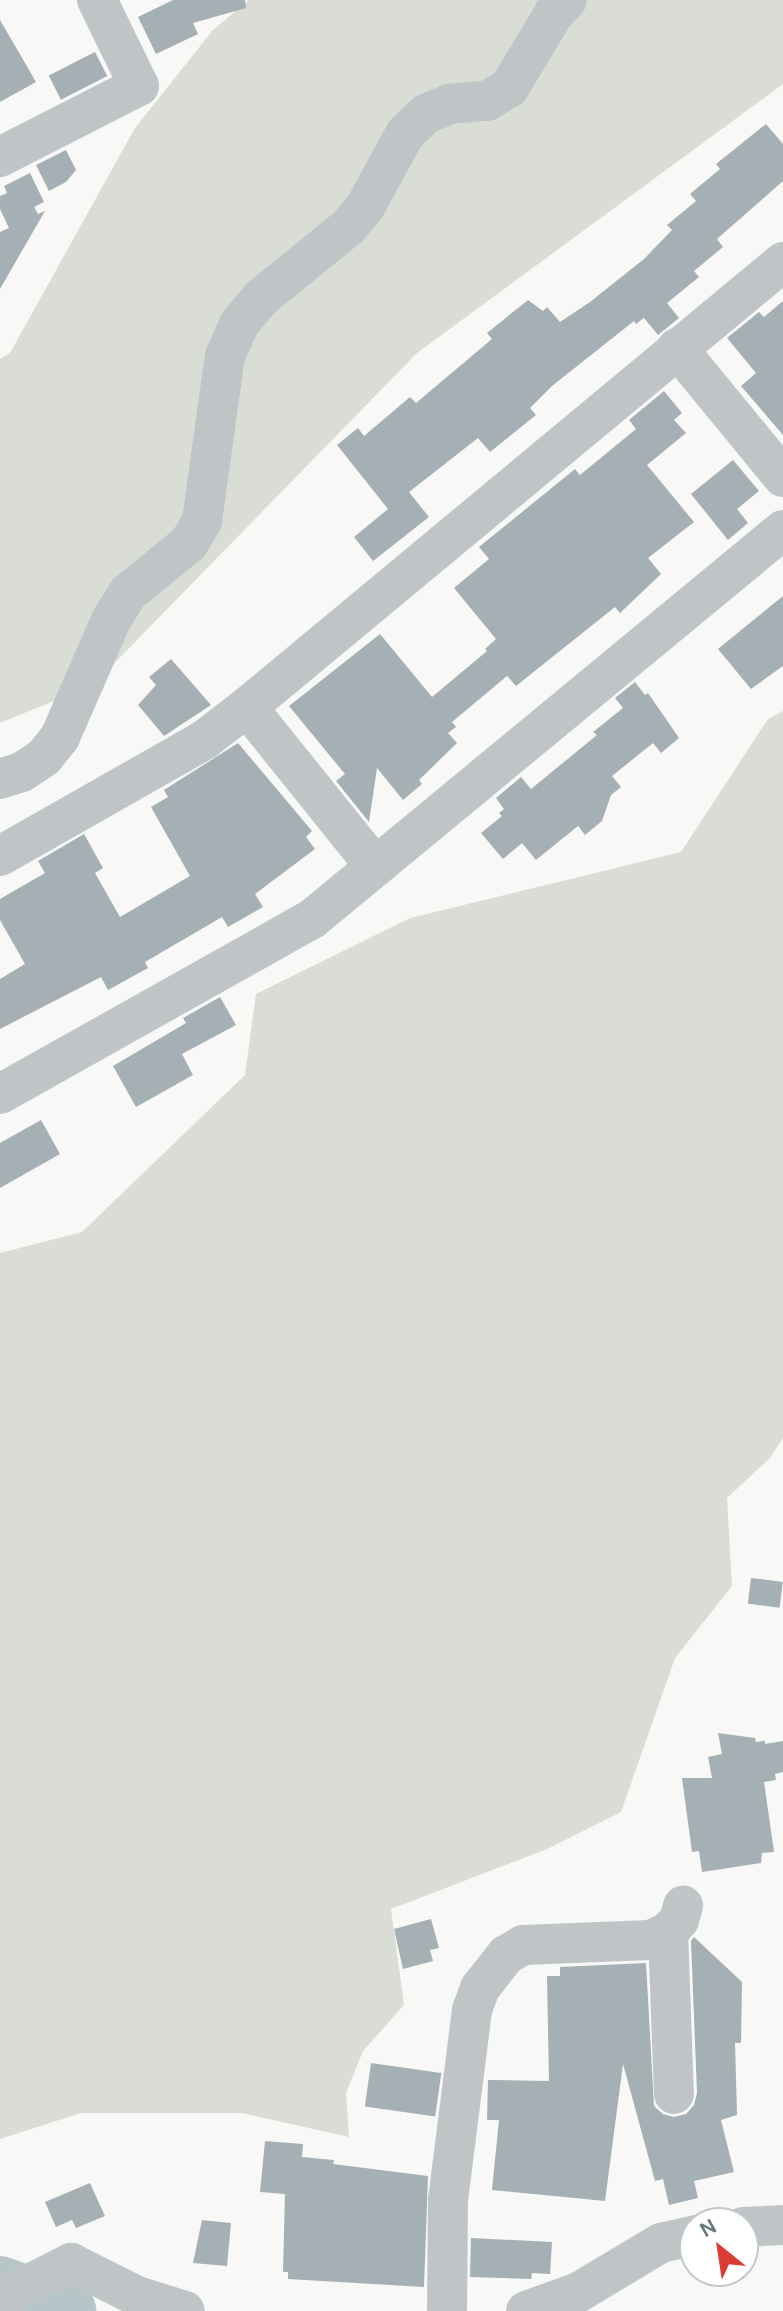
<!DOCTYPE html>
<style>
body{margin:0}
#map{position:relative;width:783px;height:2311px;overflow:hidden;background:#f8f8f6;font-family:Karla,sans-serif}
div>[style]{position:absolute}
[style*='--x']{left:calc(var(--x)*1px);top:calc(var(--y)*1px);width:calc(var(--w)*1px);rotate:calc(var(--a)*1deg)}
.green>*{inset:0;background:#d9ddd5}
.river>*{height:60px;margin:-30px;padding:0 30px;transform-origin:30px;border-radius:30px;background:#b6c5c7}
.building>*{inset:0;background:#a4b0b3;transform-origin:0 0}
.minor>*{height:40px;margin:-20px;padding:0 20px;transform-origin:20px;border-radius:20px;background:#bfc5c7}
span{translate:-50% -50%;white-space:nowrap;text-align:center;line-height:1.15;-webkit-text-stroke:8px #fff;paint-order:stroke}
.north{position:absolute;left:679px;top:2207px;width:80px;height:80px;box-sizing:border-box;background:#fff;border:2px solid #c1c9cc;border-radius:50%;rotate:330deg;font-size:22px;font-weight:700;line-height:32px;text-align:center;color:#65797f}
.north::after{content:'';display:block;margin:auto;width:28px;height:36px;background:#da3c34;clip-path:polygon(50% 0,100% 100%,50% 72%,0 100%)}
</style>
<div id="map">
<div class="green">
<i style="clip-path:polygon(249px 0,783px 0,783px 84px,417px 353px,93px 685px,0 723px,0 359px,10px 353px,135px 128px,213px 30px)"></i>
<i style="clip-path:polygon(783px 711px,783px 1438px,770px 1458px,727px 1498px,732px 1586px,675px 1658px,621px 1812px,547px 1849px,391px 1909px,404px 2005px,363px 2051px,346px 2093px,349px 2137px,242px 2113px,81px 2113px,0 2139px,0 1253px,82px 1232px,245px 1075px,256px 994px,410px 918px,681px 852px,768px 719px)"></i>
</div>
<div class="river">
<i style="--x:0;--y:2286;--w:71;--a:20.7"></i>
</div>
<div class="building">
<i style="clip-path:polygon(173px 0,245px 0,246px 8px,193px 23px,198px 34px,156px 54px,138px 17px)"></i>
<i style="clip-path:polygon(0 20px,36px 82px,0 102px)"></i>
<i style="left:95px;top:52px;width:27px;height:52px;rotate:63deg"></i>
<i style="clip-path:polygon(766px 124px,783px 144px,783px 181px,717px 239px,723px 247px,694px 271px,699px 277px,667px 303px,679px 318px,658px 335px,644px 318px,636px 324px,634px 321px,552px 386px,530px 408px,536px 415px,490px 452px,478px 438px,409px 492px,429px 517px,373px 561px,354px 537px,388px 509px,337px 445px,358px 428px,364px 436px,410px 397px,416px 403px,492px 339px,487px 333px,528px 300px,543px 311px,547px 307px,560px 322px,590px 302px,644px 259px,672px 230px,667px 225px,696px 201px,690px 194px,720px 169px,716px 164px)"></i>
<i style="clip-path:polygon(66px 150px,76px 170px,66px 182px,49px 191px,36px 165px)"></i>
<i style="clip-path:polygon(30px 173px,44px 202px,34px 207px,38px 214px,45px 211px,0 289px,0 232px,9px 228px,0 209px,0 196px,7px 193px,4px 186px)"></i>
<i style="clip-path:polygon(783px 301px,783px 435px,741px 386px,756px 373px,727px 338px,759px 312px,764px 317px)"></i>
<i style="clip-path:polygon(664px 391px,682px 413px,674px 420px,686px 433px,647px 465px,694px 522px,648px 558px,661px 574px,620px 613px,615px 607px,516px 686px,507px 676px,452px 722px,456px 727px,448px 733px,457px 743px,419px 780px,422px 784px,403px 800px,377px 768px,369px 822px,336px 781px,345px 774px,289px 706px,380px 634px,432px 697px,487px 651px,485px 649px,496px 639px,454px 588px,489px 559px,479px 547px,575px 469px,580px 475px,636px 429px,629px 420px)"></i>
<i style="clip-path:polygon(733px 460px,759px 491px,737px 509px,748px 523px,728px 540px,691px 494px)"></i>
<i style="clip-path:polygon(783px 596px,783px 666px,751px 689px,718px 649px)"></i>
<i style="clip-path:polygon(171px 659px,211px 705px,164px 736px,138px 705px,156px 685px,149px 677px)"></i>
<i style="clip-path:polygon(635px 682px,645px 695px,648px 693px,679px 738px,661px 753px,653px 743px,612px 776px,621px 787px,611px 795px,602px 821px,585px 835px,578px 826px,536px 860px,522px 843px,503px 859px,481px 833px,502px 816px,499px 813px,504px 809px,496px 798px,521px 777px,531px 789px,597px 735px,593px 732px,623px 708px,615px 698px)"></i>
<i style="clip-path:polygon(238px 743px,312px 831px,306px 837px,315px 849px,255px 894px,263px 907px,228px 927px,222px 917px,145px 962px,148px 968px,108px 990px,101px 977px,0 1029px,0 979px,25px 964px,0 920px,0 899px,45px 873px,38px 861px,84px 834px,103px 868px,95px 873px,120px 917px,190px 876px,151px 807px,168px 797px,164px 790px)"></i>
<i style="clip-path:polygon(220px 997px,236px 1025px,182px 1054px,193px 1075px,136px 1107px,113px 1066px,186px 1023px,183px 1018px)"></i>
<i style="clip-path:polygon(41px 1120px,60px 1154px,0 1188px,0 1143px)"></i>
<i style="left:751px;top:1578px;width:32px;height:26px;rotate:7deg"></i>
<i style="clip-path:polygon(718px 1733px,755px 1738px,756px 1742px,765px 1741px,765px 1744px,783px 1741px,783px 1772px,775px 1774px,776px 1780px,764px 1782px,774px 1852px,762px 1853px,761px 1863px,702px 1872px,699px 1851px,692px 1852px,682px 1778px,712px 1778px,708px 1757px,722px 1754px)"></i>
<i style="clip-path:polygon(431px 1919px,439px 1948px,430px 1950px,433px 1961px,403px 1969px,394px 1929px)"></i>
<i style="clip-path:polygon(694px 1937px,742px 1982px,741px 2043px,735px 2043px,737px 2115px,721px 2120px,734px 2172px,694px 2181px,698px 2198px,669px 2205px,663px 2179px,655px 2181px,623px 2064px,605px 2201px,492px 2190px,499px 2120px,487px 2120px,488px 2080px,549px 2081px,547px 1976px,560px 1976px,560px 1967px,646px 1963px,654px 2106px,663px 2114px,674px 2117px,686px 2114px,694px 2105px,697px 2093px,691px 1941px)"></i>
<i style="left:371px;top:2063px;width:71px;height:44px;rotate:8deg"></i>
<i style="clip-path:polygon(265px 2141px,303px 2144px,302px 2157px,334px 2160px,333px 2164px,428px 2176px,424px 2287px,288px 2279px,288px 2272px,283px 2272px,285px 2194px,260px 2192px)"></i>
<i style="clip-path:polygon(90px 2183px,105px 2216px,76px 2228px,72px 2220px,56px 2227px,45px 2202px)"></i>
<i style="clip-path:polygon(202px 2220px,231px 2223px,227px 2266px,193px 2263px)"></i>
<i style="clip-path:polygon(471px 2238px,552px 2242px,550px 2274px,532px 2273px,531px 2279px,470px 2277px)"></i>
</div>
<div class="minor">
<i style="--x:0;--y:157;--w:156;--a:-27.1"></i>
<i style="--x:139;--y:86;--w:96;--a:-116"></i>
<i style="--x:677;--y:348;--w:167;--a:50.6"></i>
<i style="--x:247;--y:707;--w:204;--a:51.2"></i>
<i style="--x:0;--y:779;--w:23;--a:-18"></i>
<i style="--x:22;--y:772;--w:27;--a:-34"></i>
<i style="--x:44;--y:757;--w:26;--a:-51"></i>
<i style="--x:60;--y:737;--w:128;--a:-66.4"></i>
<i style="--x:111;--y:620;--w:32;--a:-58"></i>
<i style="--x:128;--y:593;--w:79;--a:-39.3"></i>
<i style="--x:189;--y:543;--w:26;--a:-59"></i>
<i style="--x:202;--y:521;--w:167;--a:-82.1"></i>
<i style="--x:225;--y:356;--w:35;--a:-66"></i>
<i style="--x:239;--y:324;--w:35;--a:-50"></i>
<i style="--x:262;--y:297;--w:111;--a:-39.1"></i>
<i style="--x:348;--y:227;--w:26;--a:-50"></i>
<i style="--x:365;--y:207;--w:83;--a:-61.3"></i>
<i style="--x:405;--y:134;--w:29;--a:-44"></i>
<i style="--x:426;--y:114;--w:25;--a:-23"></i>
<i style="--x:449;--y:104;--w:38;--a:-5"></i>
<i style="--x:487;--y:101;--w:26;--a:-31"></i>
<i style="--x:509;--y:88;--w:87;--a:-59"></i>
<i style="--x:554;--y:13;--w:18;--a:-45"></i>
<i style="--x:0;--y:856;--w:235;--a:-29.6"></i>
<i style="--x:204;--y:740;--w:54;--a:-37.5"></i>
<i style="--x:247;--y:707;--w:697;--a:-39.7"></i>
<i style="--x:0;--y:1094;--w:358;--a:-29.3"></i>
<i style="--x:312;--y:919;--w:611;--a:-39.55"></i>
<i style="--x:668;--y:1932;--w:162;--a:87.9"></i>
<i style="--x:743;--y:2227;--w:40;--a:-2.9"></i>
<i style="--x:0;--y:2299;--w:80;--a:-26.9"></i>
<i style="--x:71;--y:2263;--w:74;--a:26.6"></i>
<i style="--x:137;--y:2296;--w:50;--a:17.4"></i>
<i style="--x:447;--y:2311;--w:111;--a:-89.5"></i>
<i style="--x:448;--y:2200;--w:192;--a:-82.8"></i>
<i style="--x:472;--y:2010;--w:23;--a:-70"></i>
<i style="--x:480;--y:1988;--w:42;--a:-51.8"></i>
<i style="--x:506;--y:1955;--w:20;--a:-30"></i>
<i style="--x:523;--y:1945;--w:128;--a:-2.2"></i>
<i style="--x:651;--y:1940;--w:19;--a:-25"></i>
<i style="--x:668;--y:1932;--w:16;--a:-47"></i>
<i style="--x:679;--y:1920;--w:15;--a:-74"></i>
<i style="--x:526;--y:2311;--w:56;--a:-19.7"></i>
<i style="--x:579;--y:2292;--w:96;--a:-30.9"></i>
<i style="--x:661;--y:2243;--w:35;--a:-13"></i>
</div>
<div class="north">N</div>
</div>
